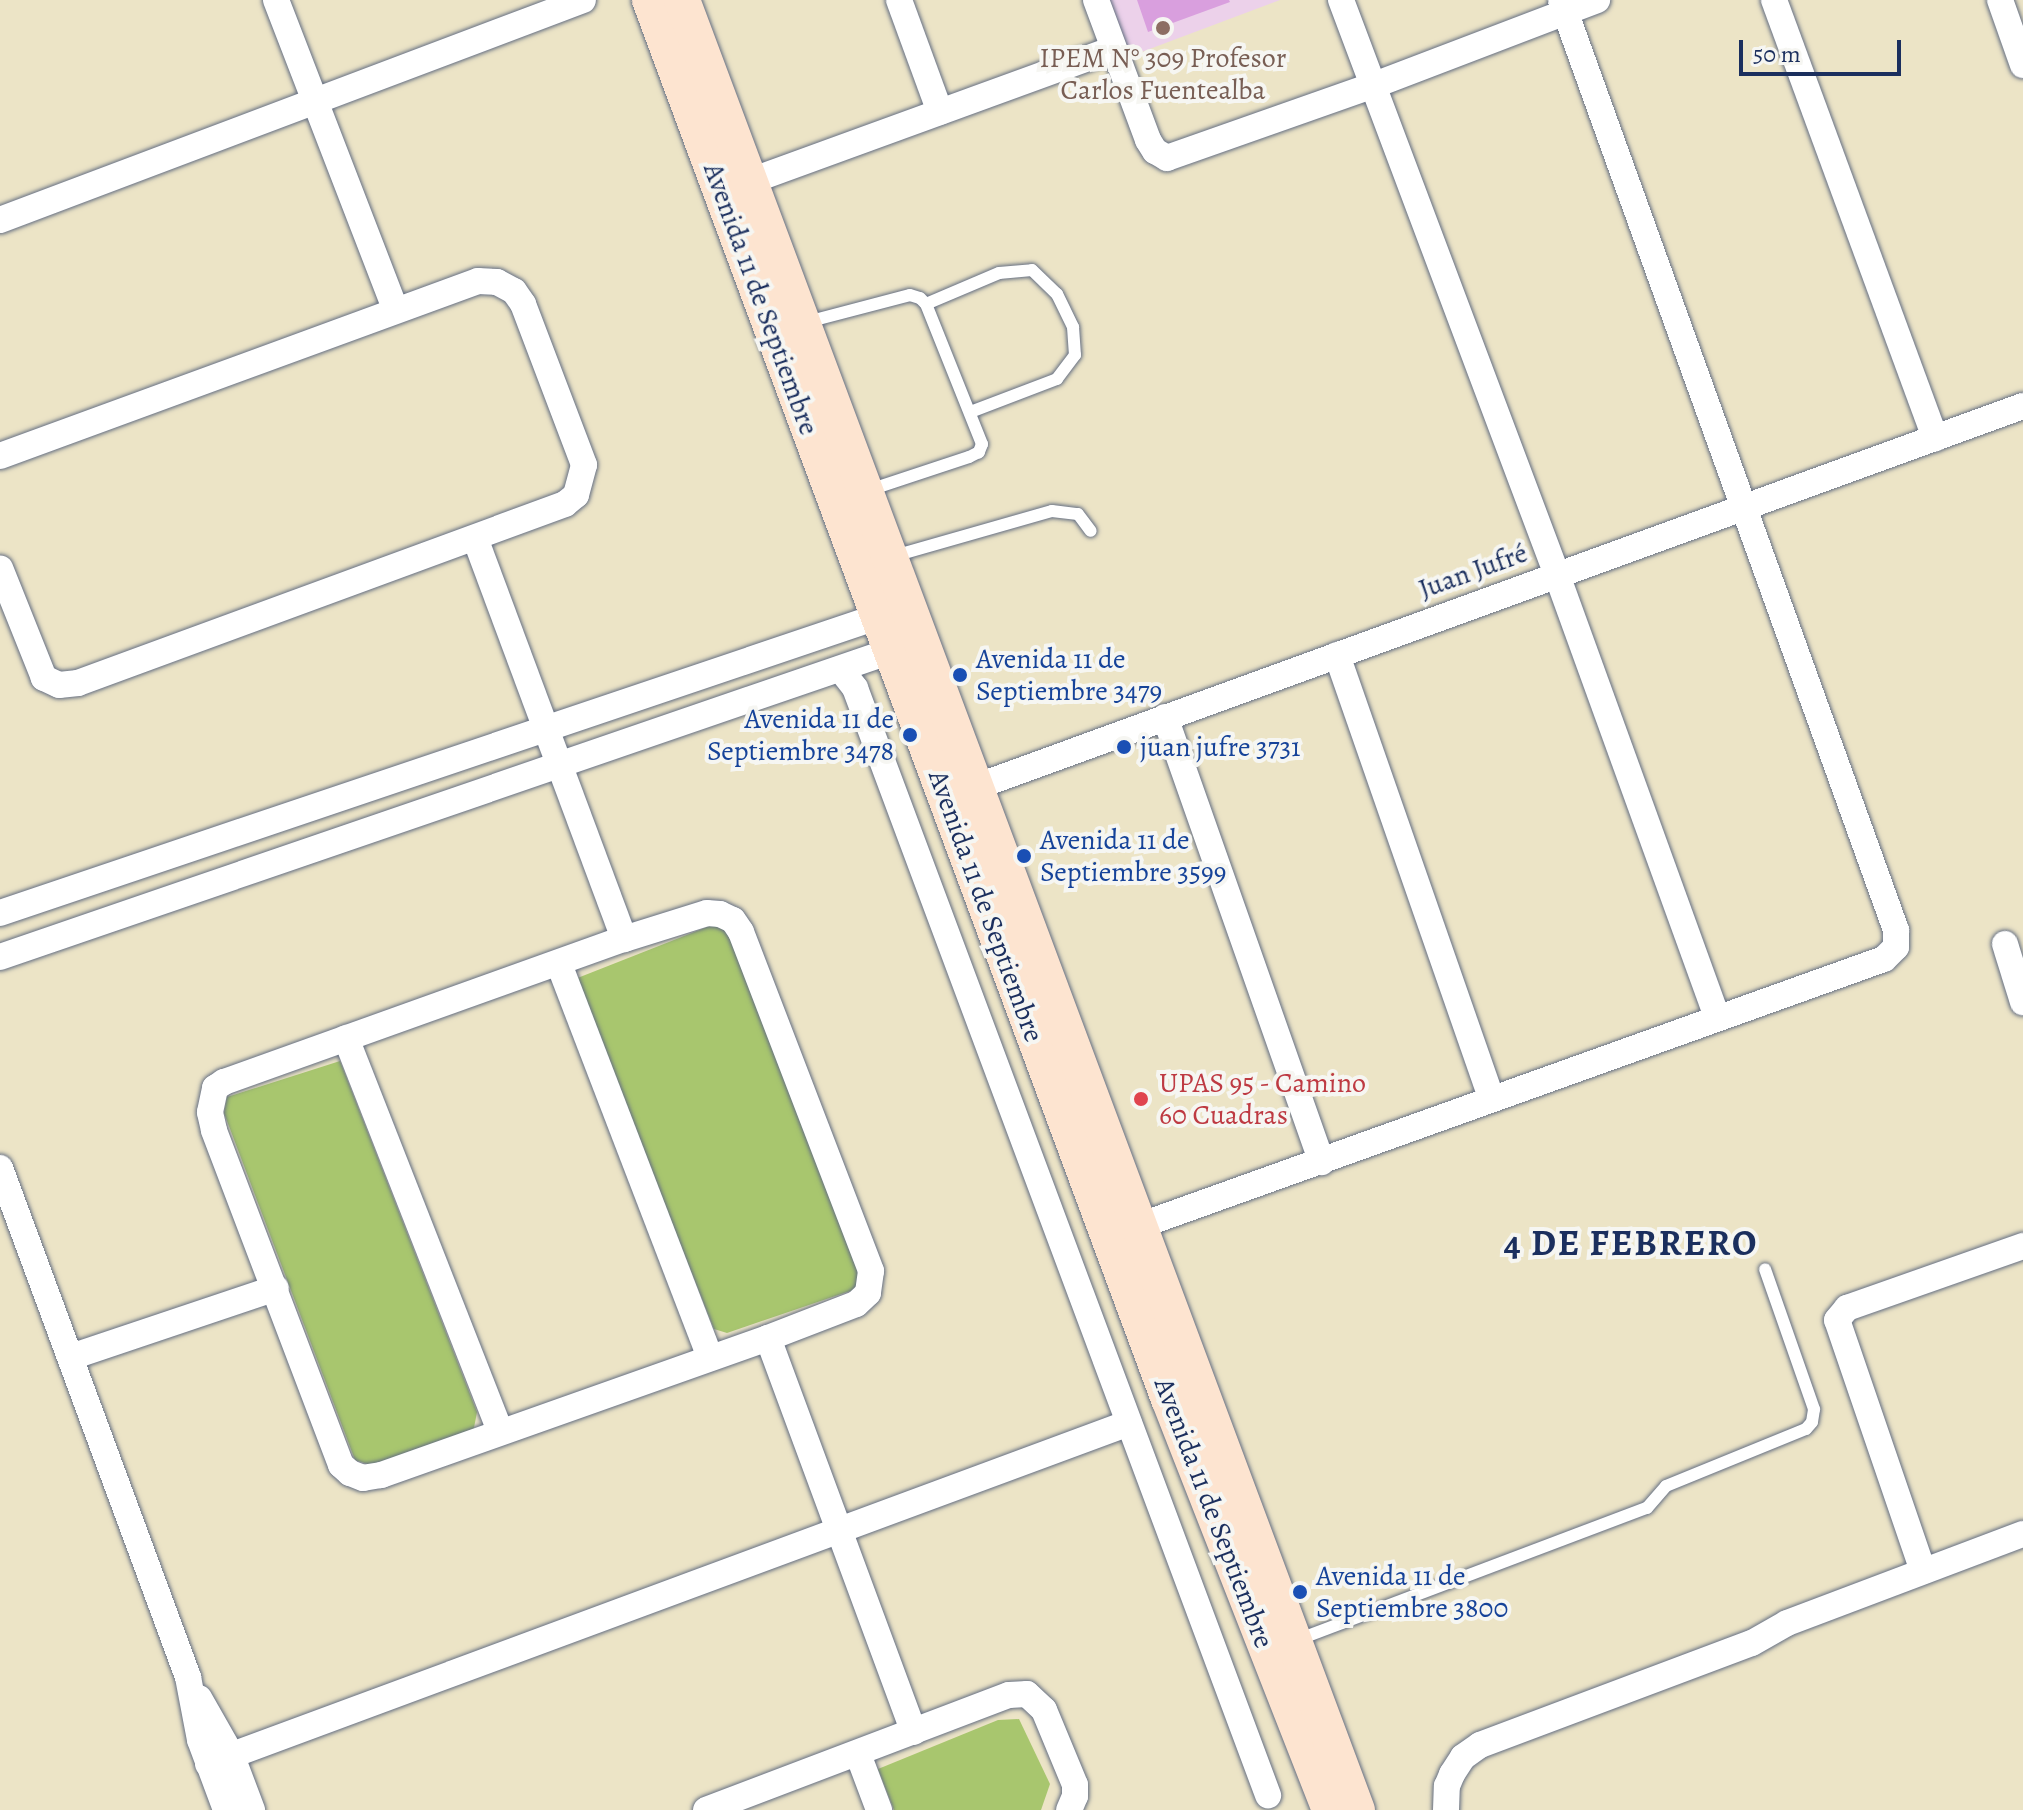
<!DOCTYPE html>
<meta charset="utf-8">
<style>
body{margin:0}
#map{position:relative;width:2023px;height:1810px;overflow:hidden;background:#ece4c6;font-family:Alegreya,serif}
div>[style]{position:absolute}
[style*='--x']{left:calc(var(--x)*1px);top:calc(var(--y)*1px);width:calc(var(--w)*1px);rotate:calc(var(--a)*1deg)}
.built>*{inset:0;background:#ecd1ea}
.green>*{inset:0;background:#a8c66e}
.building>*{inset:0;background:#d99fde}
.roads{filter:drop-shadow(0 0 2px #646e82) drop-shadow(0 0 2px #646e82)}
.lane>*{height:12px;margin:-6px;padding:0 6px;transform-origin:6px;border-radius:6px;background:#fff}
.street>*{height:26px;margin:-13px;padding:0 13px;transform-origin:13px;border-radius:13px;background:#fff}
.secondary>*{height:36px;margin:-18px;padding:0 18px;transform-origin:18px;border-radius:18px;background:#fde4d0}
.dots>*{width:22px;height:22px;translate:-50% -50%;box-sizing:border-box;border:4px solid #f6f6f2;border-radius:50%}
span{translate:-50% -50%;white-space:nowrap;text-align:center;line-height:1.15;-webkit-text-stroke:8px #f6f6f2;paint-order:stroke}
.education-label{font-size:28px;color:#785e54}
.street-label{font-size:28px;color:#1b2f5e}
.transit-label{font-size:28px;color:#164399}
.left{translate:0 -50%;text-align:left}
.right{translate:-100% -50%;text-align:right}
.health-label{font-size:28px;color:#be3a42}
.district-label{font-size:36px;color:#1b2f5e;font-weight:700;letter-spacing:2px}
.scale{position:absolute;left:1739px;top:40px;width:162px;height:36px;box-sizing:border-box;border:4px solid #1b2f5e;border-top:0;padding-left:10px;font-size:24px;line-height:28px;white-space:nowrap;color:#1b2f5e;-webkit-text-stroke:6px #f6f6f2;paint-order:stroke}
</style>
<div id="map">
<div class="built">
<i style="clip-path:polygon(1110px 0,1280px 0,1131px 56px)"></i>
</div>
<div class="green">
<i style="clip-path:polygon(712px 925px,723px 927px,731px 935px,858px 1272px,858px 1283px,853px 1290px,727px 1333px,714px 1329px,575px 979px)"></i>
<i style="clip-path:polygon(340px 1061px,477px 1412px,473px 1433px,374px 1466px,355px 1460px,224px 1113px,227px 1097px)"></i>
<i style="clip-path:polygon(1019px 1719px,1050px 1784px,1041px 1810px,894px 1810px,878px 1769px,998px 1720px)"></i>
</div>
<div class="building">
<i style="clip-path:polygon(1137px 0,1229px 0,1230px 2px,1148px 32px)"></i>
</div>
<div class="roads">
<div class="lane">
<i style="--x:926;--y:304;--w:79;--a:-23"></i>
<i style="--x:999;--y:273;--w:33;--a:-5"></i>
<i style="--x:1032;--y:270;--w:35;--a:44"></i>
<i style="--x:1057;--y:294;--w:37;--a:64"></i>
<i style="--x:1073;--y:327;--w:28;--a:86"></i>
<i style="--x:1075;--y:355;--w:30;--a:127"></i>
<i style="--x:1057;--y:379;--w:93;--a:159.2"></i>
<i style="--x:807;--y:322;--w:106;--a:-14.7"></i>
<i style="--x:910;--y:295;--w:10;--a:17"></i>
<i style="--x:920;--y:298;--w:8;--a:45"></i>
<i style="--x:926;--y:304;--w:151;--a:68.2"></i>
<i style="--x:982;--y:444;--w:9;--a:111"></i>
<i style="--x:979;--y:452;--w:11;--a:153"></i>
<i style="--x:969;--y:457;--w:105;--a:161.7"></i>
<i style="--x:894;--y:556;--w:164;--a:-15.9"></i>
<i style="--x:1052;--y:511;--w:26;--a:7"></i>
<i style="--x:1078;--y:514;--w:21;--a:53"></i>
<i style="--x:1297;--y:1640;--w:374;--a:-20.7"></i>
<i style="--x:1647;--y:1508;--w:29;--a:-49"></i>
<i style="--x:1666;--y:1486;--w:151;--a:-22.2"></i>
<i style="--x:1806;--y:1429;--w:9;--a:-49"></i>
<i style="--x:1812;--y:1422;--w:13;--a:-81"></i>
<i style="--x:1814;--y:1409;--w:148;--a:-109.3"></i>
</div>
<div class="street">
<i style="--x:276;--y:0;--w:331;--a:68.9"></i>
<i style="--x:899;--y:0;--w:119;--a:69.9"></i>
<i style="--x:1096;--y:0;--w:149;--a:69.6"></i>
<i style="--x:1148;--y:140;--w:13;--a:58"></i>
<i style="--x:1155;--y:151;--w:14;--a:30"></i>
<i style="--x:1167;--y:158;--w:217;--a:-19.4"></i>
<i style="--x:1372;--y:86;--w:241;--a:-20.9"></i>
<i style="--x:1341;--y:0;--w:614;--a:69.41"></i>
<i style="--x:1557;--y:575;--w:471;--a:70.1"></i>
<i style="--x:1774;--y:0;--w:467;--a:69.8"></i>
<i style="--x:2000;--y:0;--w:69;--a:70.5"></i>
<i style="--x:734;--y:187;--w:404;--a:-20"></i>
<i style="--x:0;--y:220;--w:623;--a:-20.67"></i>
<i style="--x:0;--y:456;--w:509;--a:-20.11"></i>
<i style="--x:478;--y:281;--w:19;--a:3"></i>
<i style="--x:497;--y:282;--w:19;--a:28"></i>
<i style="--x:514;--y:291;--w:16;--a:55"></i>
<i style="--x:523;--y:304;--w:172;--a:69.2"></i>
<i style="--x:584;--y:465;--w:31;--a:105"></i>
<i style="--x:576;--y:495;--w:14;--a:141"></i>
<i style="--x:565;--y:504;--w:519;--a:159.82"></i>
<i style="--x:78;--y:683;--w:19;--a:174"></i>
<i style="--x:59;--y:685;--w:17;--a:-155"></i>
<i style="--x:44;--y:678;--w:118;--a:-111.8"></i>
<i style="--x:475;--y:538;--w:428;--a:69.6"></i>
<i style="--x:1337;--y:655;--w:470;--a:70.8"></i>
<i style="--x:841;--y:670;--w:23;--a:52"></i>
<i style="--x:855;--y:688;--w:1182;--a:69.54"></i>
<i style="--x:1165;--y:717;--w:472;--a:70.6"></i>
<i style="--x:959;--y:793;--w:1132;--a:-19.99"></i>
<i style="--x:0;--y:913;--w:945;--a:-18.65"></i>
<i style="--x:707;--y:913;--w:13;--a:4"></i>
<i style="--x:720;--y:914;--w:14;--a:25"></i>
<i style="--x:733;--y:920;--w:14;--a:56"></i>
<i style="--x:741;--y:932;--w:363;--a:69"></i>
<i style="--x:871;--y:1271;--w:22;--a:98"></i>
<i style="--x:868;--y:1293;--w:16;--a:137"></i>
<i style="--x:856;--y:1304;--w:94;--a:158.9"></i>
<i style="--x:768;--y:1338;--w:411;--a:160.5"></i>
<i style="--x:381;--y:1475;--w:18;--a:171"></i>
<i style="--x:363;--y:1478;--w:14;--a:-159"></i>
<i style="--x:350;--y:1473;--w:12;--a:-138"></i>
<i style="--x:341;--y:1465;--w:358;--a:-110.8"></i>
<i style="--x:214;--y:1130;--w:18;--a:-103"></i>
<i style="--x:210;--y:1112;--w:25;--a:-78"></i>
<i style="--x:215;--y:1088;--w:11;--a:-34"></i>
<i style="--x:224;--y:1082;--w:425;--a:-19.7"></i>
<i style="--x:624;--y:939;--w:87;--a:-17.4"></i>
<i style="--x:2005;--y:944;--w:61;--a:72.8"></i>
<i style="--x:0;--y:957;--w:960;--a:-18.96"></i>
<i style="--x:559;--y:964;--w:421;--a:69"></i>
<i style="--x:346;--y:1038;--w:421;--a:68.6"></i>
<i style="--x:0;--y:1168;--w:543;--a:69.73"></i>
<i style="--x:188;--y:1677;--w:64;--a:79.2"></i>
<i style="--x:200;--y:1740;--w:75;--a:69.6"></i>
<i style="--x:1125;--y:1231;--w:806;--a:-19.72"></i>
<i style="--x:1884;--y:959;--w:17;--a:-45"></i>
<i style="--x:1896;--y:947;--w:17;--a:-90"></i>
<i style="--x:1896;--y:930;--w:988;--a:-109.81"></i>
<i style="--x:768;--y:1338;--w:420;--a:69.7"></i>
<i style="--x:71;--y:1357;--w:216;--a:-18.6"></i>
<i style="--x:1923;--y:1571;--w:265;--a:-108.9"></i>
<i style="--x:1837;--y:1320;--w:16;--a:-50"></i>
<i style="--x:1847;--y:1308;--w:187;--a:-19.4"></i>
<i style="--x:199;--y:1698;--w:64;--a:60.3"></i>
<i style="--x:231;--y:1754;--w:60;--a:69.4"></i>
<i style="--x:858;--y:1754;--w:60;--a:69.4"></i>
<i style="--x:208;--y:1764;--w:982;--a:-20.32"></i>
<i style="--x:706;--y:1810;--w:324;--a:-20.8"></i>
<i style="--x:1009;--y:1695;--w:18;--a:-3"></i>
<i style="--x:1027;--y:1694;--w:23;--a:43"></i>
<i style="--x:1044;--y:1710;--w:81;--a:67.5"></i>
<i style="--x:1075;--y:1785;--w:11;--a:90"></i>
<i style="--x:1075;--y:1796;--w:15;--a:113"></i>
<i style="--x:1446;--y:1810;--w:24;--a:-88"></i>
<i style="--x:1447;--y:1786;--w:13;--a:-67"></i>
<i style="--x:1452;--y:1774;--w:20;--a:-57"></i>
<i style="--x:1463;--y:1757;--w:21;--a:-35"></i>
<i style="--x:1480;--y:1745;--w:290;--a:-20.6"></i>
<i style="--x:1752;--y:1643;--w:40;--a:-29.7"></i>
<i style="--x:1787;--y:1623;--w:252;--a:-20.7"></i>
</div>
<div class="secondary">
<i style="--x:650;--y:0;--w:1492;--a:69.65"></i>
<i style="--x:1169;--y:1399;--w:441;--a:68.6"></i>
<i style="--x:682;--y:0;--w:1932;--a:69.55"></i>
</div>
</div>
<div class="dots">
<i style="left:1163px;top:28px;background:#8d6e63"></i>
<i style="left:960px;top:675px;background:#1a4fb4"></i>
<i style="left:910px;top:735px;background:#1a4fb4"></i>
<i style="left:1124px;top:747px;background:#1a4fb4"></i>
<i style="left:1024px;top:856px;background:#1a4fb4"></i>
<i style="left:1141px;top:1099px;background:#e0444e"></i>
<i style="left:1300px;top:1592px;background:#1a4fb4"></i>
</div>
<div class="education-label">
<span style="left:1163px;top:74px">IPEM N° 309 Profesor<br>Carlos Fuentealba</span>
</div>
<div class="street-label">
<span style="left:761px;top:299px;rotate:70deg">Avenida 11 de Septiembre</span>
<span style="left:1473px;top:571px;rotate:-20deg">Juan Jufré</span>
<span style="left:986px;top:906px;rotate:70deg">Avenida 11 de Septiembre</span>
<span style="left:1214px;top:1513px;rotate:69deg">Avenida 11 de Septiembre</span>
</div>
<div class="transit-label">
<span class="left" style="left:976px;top:675px">Avenida 11 de<br>Septiembre 3479</span>
<span class="right" style="left:894px;top:735px">Avenida 11 de<br>Septiembre 3478</span>
<span class="left" style="left:1140px;top:747px">juan jufre 3731</span>
<span class="left" style="left:1040px;top:856px">Avenida 11 de<br>Septiembre 3599</span>
<span class="left" style="left:1316px;top:1592px">Avenida 11 de<br>Septiembre 3800</span>
</div>
<div class="health-label">
<span class="left" style="left:1159px;top:1099px">UPAS 95 - Camino<br>60 Cuadras</span>
</div>
<div class="district-label">
<span style="left:1631px;top:1243px">4 DE FEBRERO</span>
</div>
<div class="scale">50 m</div>
</div>
